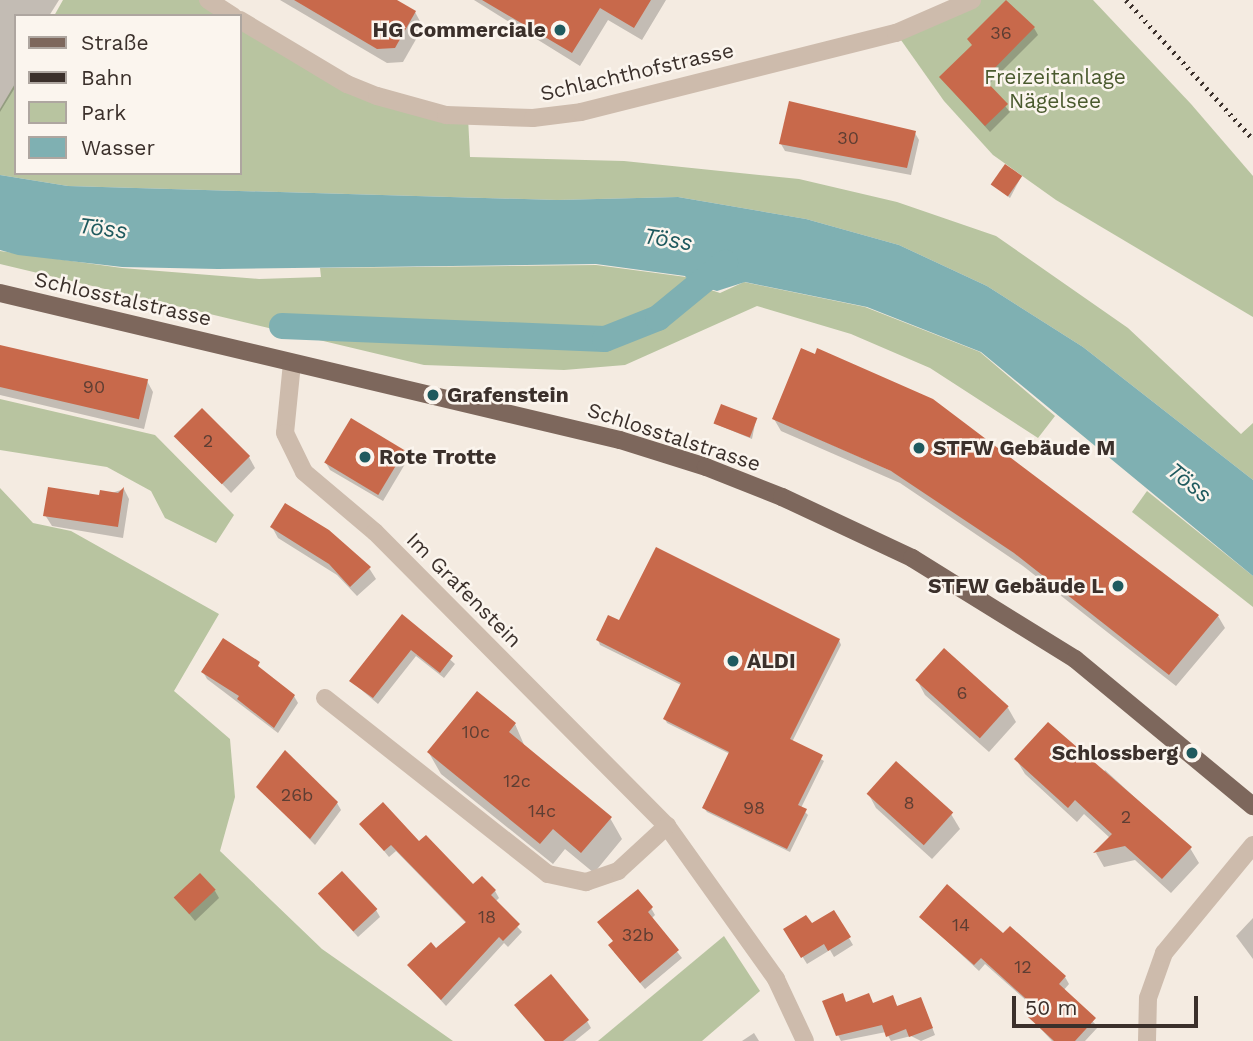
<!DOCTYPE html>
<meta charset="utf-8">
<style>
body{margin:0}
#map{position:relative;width:1253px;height:1041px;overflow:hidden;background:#f4ebe1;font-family:"Work Sans",sans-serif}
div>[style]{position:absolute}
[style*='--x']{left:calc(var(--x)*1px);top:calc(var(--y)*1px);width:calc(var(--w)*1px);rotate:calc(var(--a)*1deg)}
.green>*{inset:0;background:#b8c4a0}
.water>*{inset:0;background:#7fb0b2}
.shadow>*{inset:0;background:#0003}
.canal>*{height:26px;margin:-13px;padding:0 13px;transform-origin:13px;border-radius:13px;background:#7fb0b2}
.building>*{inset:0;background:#c8694b;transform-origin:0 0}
.minor>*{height:18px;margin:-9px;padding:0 9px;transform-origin:9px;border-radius:9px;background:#cdbbac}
.major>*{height:18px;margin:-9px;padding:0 9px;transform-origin:9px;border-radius:9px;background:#7d675c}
.rail>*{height:5px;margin-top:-2.5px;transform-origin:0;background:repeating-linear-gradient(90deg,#3b302b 0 2px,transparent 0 7px)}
.dots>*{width:19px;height:19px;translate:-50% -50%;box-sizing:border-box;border:4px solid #fbf5ee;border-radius:50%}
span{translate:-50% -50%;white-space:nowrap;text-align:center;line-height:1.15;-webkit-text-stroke:5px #fbf5ee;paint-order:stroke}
.number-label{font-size:18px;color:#5e3e33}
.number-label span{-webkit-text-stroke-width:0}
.poi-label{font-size:21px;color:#3b302b;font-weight:700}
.right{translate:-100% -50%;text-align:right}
.left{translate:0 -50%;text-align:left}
.street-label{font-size:21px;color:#3b302b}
.park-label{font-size:21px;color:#4a5a2e}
.water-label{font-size:23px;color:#1f5a5e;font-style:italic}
.legend{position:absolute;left:14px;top:14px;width:228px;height:161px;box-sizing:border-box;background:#fbf5ee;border:2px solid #aea6a0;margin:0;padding:9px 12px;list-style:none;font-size:21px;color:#3b302b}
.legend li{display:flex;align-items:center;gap:14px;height:35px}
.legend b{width:35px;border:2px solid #aea6a0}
.scale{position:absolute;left:1012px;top:996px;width:186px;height:32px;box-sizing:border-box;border:4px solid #3b302b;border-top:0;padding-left:9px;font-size:21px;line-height:24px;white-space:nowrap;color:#3b302b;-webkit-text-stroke:5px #fbf5ee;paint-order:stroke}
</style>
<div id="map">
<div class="green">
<i style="clip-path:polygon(63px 0,208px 0,233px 16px,54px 16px)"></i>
<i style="clip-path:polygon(972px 0,1093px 0,1191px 104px,1253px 176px,1253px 317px,1056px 200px,993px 155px,944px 101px,896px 33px)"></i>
<i style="clip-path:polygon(240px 20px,347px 84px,468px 117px,470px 157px,624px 161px,799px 179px,897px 202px,996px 236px,1128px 328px,1241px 434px,1253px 423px,1253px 480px,1083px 347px,987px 286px,899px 245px,806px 219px,678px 197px,557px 200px,68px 186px,0 175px,0 109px,16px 82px,16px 173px,240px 173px)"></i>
<i style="clip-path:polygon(0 251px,122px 268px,259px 279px,321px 277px,320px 268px,596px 265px,686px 277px,687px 282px,720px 293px,744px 282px,865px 307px,980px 352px,1055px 416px,1038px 438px,930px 368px,851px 334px,757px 306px,625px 365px,564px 370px,424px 365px,0 264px)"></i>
<i style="clip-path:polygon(0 399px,155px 435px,234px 515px,216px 543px,165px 518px,151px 491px,107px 467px,0 450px)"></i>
<i style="clip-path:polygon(0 488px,33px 523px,71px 531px,219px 614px,174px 691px,230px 739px,235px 797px,220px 851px,322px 949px,453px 1041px,0 1041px)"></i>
<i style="clip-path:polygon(1147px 491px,1253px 576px,1253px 607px,1132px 512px)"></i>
<i style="clip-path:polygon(724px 936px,760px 991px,702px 1041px,598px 1041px)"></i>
</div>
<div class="water">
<i style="clip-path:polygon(0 175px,68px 186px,557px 200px,678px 197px,806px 219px,899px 245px,987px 286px,1083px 347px,1253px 480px,1253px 576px,981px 352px,867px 307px,745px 282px,717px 291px,690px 283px,685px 276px,596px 264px,218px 269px,122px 267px,18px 255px,0 250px)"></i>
</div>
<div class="shadow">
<i style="clip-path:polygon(0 0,59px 0,49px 16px,16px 16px,16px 86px,0 112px)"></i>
<i style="clip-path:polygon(280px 0,394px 0,415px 12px,423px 27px,403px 62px,387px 63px)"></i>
<i style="clip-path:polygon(474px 0,666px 0,642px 40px,608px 20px,580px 66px)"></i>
<i style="clip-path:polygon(1034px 28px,1038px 35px,988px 85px,1010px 112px,990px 132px,941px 78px)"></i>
<i style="clip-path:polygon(915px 133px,919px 140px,911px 175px,785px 151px,781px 144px)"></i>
<i style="clip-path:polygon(1021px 177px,1010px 198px,993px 185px)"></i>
<i style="clip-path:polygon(0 347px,147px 381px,153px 392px,144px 429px,0 395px)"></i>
<i style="clip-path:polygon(756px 419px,752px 439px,716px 424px)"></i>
<i style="clip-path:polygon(774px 419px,1218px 616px,1225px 628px,1176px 686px,1023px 566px,900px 483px,781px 431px)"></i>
<i style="clip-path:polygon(176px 436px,249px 457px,255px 468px,231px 493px)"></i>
<i style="clip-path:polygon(404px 452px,408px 459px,383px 501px,330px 470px,326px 463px)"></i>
<i style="clip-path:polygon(124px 489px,129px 499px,123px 538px,52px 526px,45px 515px)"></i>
<i style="clip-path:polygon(272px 527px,369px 568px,376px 579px,357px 596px,337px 575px,278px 538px)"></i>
<i style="clip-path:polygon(402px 616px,455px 664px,444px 678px,416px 656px,378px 704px,351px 681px)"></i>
<i style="clip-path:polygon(620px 623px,839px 640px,841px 645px,792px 742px,824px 761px,801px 808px,808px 815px,790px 852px,707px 812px,704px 808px,730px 754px,667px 723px,665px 719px,681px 685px,600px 645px,598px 640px)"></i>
<i style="clip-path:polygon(223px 641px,294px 696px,298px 703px,278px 733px,207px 679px,203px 672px)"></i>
<i style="clip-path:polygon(945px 650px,1008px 708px,1016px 722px,989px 752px,925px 695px,917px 680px)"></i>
<i style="clip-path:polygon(515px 724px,525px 747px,610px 818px,622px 839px,594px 873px,565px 849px,553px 864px,441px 774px,429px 753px)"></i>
<i style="clip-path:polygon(1016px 759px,1102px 774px,1105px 770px,1190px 848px,1199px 863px,1171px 893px,1135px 860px,1104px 867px,1096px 853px,1110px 838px,1084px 814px,1077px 822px,1025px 774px)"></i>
<i style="clip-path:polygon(259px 787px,337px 803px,341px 810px,315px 845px)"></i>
<i style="clip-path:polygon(868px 793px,951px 814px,960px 829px,932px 859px,876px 808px)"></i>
<i style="clip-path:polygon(362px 824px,419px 844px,473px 887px,495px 891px,499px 898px,495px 902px,522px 932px,508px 947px,504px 943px,446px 1006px,409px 965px,436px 950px,467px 924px,396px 851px,389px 857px)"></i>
<i style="clip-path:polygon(215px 891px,219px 898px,195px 921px,176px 898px)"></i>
<i style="clip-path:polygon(320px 894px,376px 910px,380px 917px,358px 937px)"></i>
<i style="clip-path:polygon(651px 908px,655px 915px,651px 919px,682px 958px,645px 989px,614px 952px,614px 942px)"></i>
<i style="clip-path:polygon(834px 912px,853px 945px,834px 957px,830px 950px,807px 964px,786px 930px,811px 926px)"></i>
<i style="clip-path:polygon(921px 917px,1004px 936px,1065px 977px,1069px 984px,1063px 991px,1098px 1027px,1085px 1041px,1052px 1041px,1030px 1017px,1037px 1010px,985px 964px,979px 971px)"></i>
<i style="clip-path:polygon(1253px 918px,1253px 959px,1236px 936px)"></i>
<i style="clip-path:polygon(893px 997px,898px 1008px,924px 1006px,935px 1035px,921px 1041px,911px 1036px,891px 1041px,886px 1032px,841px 1041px,838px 1035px,846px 1003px,874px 1004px)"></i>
<i style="clip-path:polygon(520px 1012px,587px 1021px,591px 1028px,575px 1041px,545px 1041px)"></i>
<i style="clip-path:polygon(754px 1033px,759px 1041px,742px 1041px)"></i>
</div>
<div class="canal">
<i style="--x:282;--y:326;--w:323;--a:2.3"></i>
<i style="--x:605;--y:339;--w:57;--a:-21.6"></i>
<i style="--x:658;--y:318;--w:87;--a:-39.4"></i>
</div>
<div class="building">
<i style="clip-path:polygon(294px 0,397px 0,416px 11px,395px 48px,377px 49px)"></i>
<i style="clip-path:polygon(482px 0,651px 0,634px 28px,600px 8px,572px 53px)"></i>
<i style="clip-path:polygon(1006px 0,1035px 27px,984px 79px,1008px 104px,985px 126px,939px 77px,972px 45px,967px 39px)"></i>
<i style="clip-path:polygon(789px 101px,916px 131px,907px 168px,779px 144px)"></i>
<i style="left:1005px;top:164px;width:21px;height:25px;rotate:35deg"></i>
<i style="left:0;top:345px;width:152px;height:41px;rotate:13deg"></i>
<i style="clip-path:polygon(801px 348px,815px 354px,817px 348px,933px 399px,1219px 615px,1169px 675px,1014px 553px,891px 471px,772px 419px)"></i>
<i style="left:721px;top:404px;width:39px;height:21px;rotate:21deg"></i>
<i style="left:202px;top:408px;width:68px;height:40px;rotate:45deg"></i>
<i style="left:351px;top:418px;width:63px;height:52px;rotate:31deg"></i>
<i style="clip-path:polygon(48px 487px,99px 495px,100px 490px,118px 493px,124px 487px,118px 527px,43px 516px)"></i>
<i style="clip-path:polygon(285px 503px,329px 530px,371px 567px,350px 587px,329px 564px,270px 527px)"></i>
<i style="clip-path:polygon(656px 547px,840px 639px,790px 739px,823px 755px,798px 805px,807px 809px,787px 849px,702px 808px,729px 752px,663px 719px,681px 683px,596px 640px,608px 615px,619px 620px)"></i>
<i style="clip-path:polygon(402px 614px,453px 656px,440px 673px,411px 650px,373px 698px,349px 681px)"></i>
<i style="clip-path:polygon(223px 638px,260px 662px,258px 666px,295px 695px,274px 728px,237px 699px,239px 696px,201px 672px)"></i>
<i style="left:944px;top:648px;width:87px;height:43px;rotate:42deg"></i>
<i style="clip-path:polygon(477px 691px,516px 723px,509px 732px,612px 817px,581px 853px,553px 829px,540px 844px,427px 752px)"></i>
<i style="clip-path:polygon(1048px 722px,1192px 847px,1162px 879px,1125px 846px,1093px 853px,1112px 834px,1075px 800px,1068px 808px,1014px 759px)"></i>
<i style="clip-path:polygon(285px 750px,338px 802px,310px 839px,256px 787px)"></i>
<i style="left:896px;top:761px;width:77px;height:44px;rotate:42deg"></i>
<i style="clip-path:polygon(383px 802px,419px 841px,426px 835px,473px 884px,482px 876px,496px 890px,491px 895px,520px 924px,503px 941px,499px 937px,441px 1000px,407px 965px,431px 942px,436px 948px,466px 922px,391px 845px,384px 851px,359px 824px)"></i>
<i style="left:342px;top:871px;width:52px;height:33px;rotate:47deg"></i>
<i style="left:200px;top:873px;width:23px;height:36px;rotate:47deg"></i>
<i style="clip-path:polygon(947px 884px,1003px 933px,1010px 926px,1066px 976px,1059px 984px,1096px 1018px,1075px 1041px,1054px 1041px,1028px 1017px,1036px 1008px,981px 958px,974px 965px,919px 917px)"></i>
<i style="clip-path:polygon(638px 889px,653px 907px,648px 912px,679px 950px,640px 983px,608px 945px,613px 941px,597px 922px)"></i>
<i style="clip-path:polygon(834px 910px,851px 937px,828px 951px,824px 944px,801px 958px,783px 929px,806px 915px,812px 923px)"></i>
<i style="clip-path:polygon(551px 974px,589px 1020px,563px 1041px,545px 1041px,514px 1005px)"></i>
<i style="clip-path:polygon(843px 993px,846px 1002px,869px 993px,873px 1003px,893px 995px,897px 1006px,921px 997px,933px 1028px,909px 1037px,906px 1029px,886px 1037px,882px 1025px,836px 1036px,822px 1001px)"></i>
</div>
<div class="minor">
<i style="--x:208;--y:0;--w:30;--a:33"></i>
<i style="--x:240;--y:20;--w:125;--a:30.9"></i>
<i style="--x:347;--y:84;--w:32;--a:22"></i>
<i style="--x:377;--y:96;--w:72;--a:15.4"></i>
<i style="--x:446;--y:115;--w:87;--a:2"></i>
<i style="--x:533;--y:118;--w:48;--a:-7.1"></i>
<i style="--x:581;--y:112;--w:325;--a:-14.1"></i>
<i style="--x:896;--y:33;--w:83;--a:-23.5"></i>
<i style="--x:292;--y:363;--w:70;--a:95.7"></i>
<i style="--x:285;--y:433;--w:43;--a:64"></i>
<i style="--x:304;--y:472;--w:93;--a:40.2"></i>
<i style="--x:375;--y:532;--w:414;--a:45.2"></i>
<i style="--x:667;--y:826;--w:188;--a:54.5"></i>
<i style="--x:776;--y:979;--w:68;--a:64.9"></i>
<i style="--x:325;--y:698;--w:284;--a:38.3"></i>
<i style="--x:548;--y:874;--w:39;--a:12"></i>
<i style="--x:586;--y:882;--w:34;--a:-19"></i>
<i style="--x:618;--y:871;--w:67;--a:-42.6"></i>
<i style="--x:1147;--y:1041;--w:43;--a:-88.7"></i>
<i style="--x:1148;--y:998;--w:48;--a:-70.4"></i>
<i style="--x:1164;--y:953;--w:140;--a:-50.5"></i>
</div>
<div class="major">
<i style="--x:0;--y:293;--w:637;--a:13.34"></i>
<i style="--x:620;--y:440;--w:90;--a:17.4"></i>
<i style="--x:706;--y:467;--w:82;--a:21.5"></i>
<i style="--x:782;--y:497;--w:144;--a:25.1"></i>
<i style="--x:912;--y:558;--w:192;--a:31.8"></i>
<i style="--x:1075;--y:659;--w:231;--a:39.6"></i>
</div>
<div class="rail">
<i style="--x:1126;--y:0;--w:188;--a:47.6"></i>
</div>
<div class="dots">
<i style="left:560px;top:30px;background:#1f5a5e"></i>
<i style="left:433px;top:395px;background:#1f5a5e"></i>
<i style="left:919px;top:448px;background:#1f5a5e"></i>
<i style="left:365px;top:457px;background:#1f5a5e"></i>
<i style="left:1118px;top:586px;background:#1f5a5e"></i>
<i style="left:733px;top:661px;background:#1f5a5e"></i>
<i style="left:1192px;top:753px;background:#1f5a5e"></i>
</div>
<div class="number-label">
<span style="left:1001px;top:33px">36</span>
<span style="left:848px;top:138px">30</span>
<span style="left:94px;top:387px">90</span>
<span style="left:208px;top:441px">2</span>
<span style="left:962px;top:693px">6</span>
<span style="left:476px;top:732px">10c</span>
<span style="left:517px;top:781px">12c</span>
<span style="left:297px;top:795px">26b</span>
<span style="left:909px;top:803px">8</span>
<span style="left:754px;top:808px">98</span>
<span style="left:542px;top:811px">14c</span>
<span style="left:1126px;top:817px">2</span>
<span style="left:487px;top:917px">18</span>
<span style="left:961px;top:925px">14</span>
<span style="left:638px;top:935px">32b</span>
<span style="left:1023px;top:967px">12</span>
</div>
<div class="poi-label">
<span class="right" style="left:546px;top:30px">HG Commerciale</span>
<span class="left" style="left:447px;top:395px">Grafenstein</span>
<span class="left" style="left:933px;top:448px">STFW Gebäude M</span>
<span class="left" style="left:379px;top:457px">Rote Trotte</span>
<span class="right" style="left:1104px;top:586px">STFW Gebäude L</span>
<span class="left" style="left:747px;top:661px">ALDI</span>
<span class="right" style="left:1178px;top:753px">Schlossberg</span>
</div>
<div class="street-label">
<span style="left:637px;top:72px;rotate:-13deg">Schlachthofstrasse</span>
<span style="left:123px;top:299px;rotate:13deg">Schlosstalstrasse</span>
<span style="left:674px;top:437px;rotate:18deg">Schlosstalstrasse</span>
<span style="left:464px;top:590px;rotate:45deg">Im Grafenstein</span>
</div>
<div class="park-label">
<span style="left:1055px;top:89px">Freizeitanlage<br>Nägelsee</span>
</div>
<div class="water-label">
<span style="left:103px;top:229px;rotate:7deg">Töss</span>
<span style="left:668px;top:240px;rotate:9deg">Töss</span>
<span style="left:1189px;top:483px;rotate:39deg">Töss</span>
</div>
<ul class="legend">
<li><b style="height:9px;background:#7d675c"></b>Straße</li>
<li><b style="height:9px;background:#3b302b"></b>Bahn</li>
<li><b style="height:19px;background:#b8c4a0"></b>Park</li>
<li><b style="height:19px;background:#7fb0b2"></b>Wasser</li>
</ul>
<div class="scale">50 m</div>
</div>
